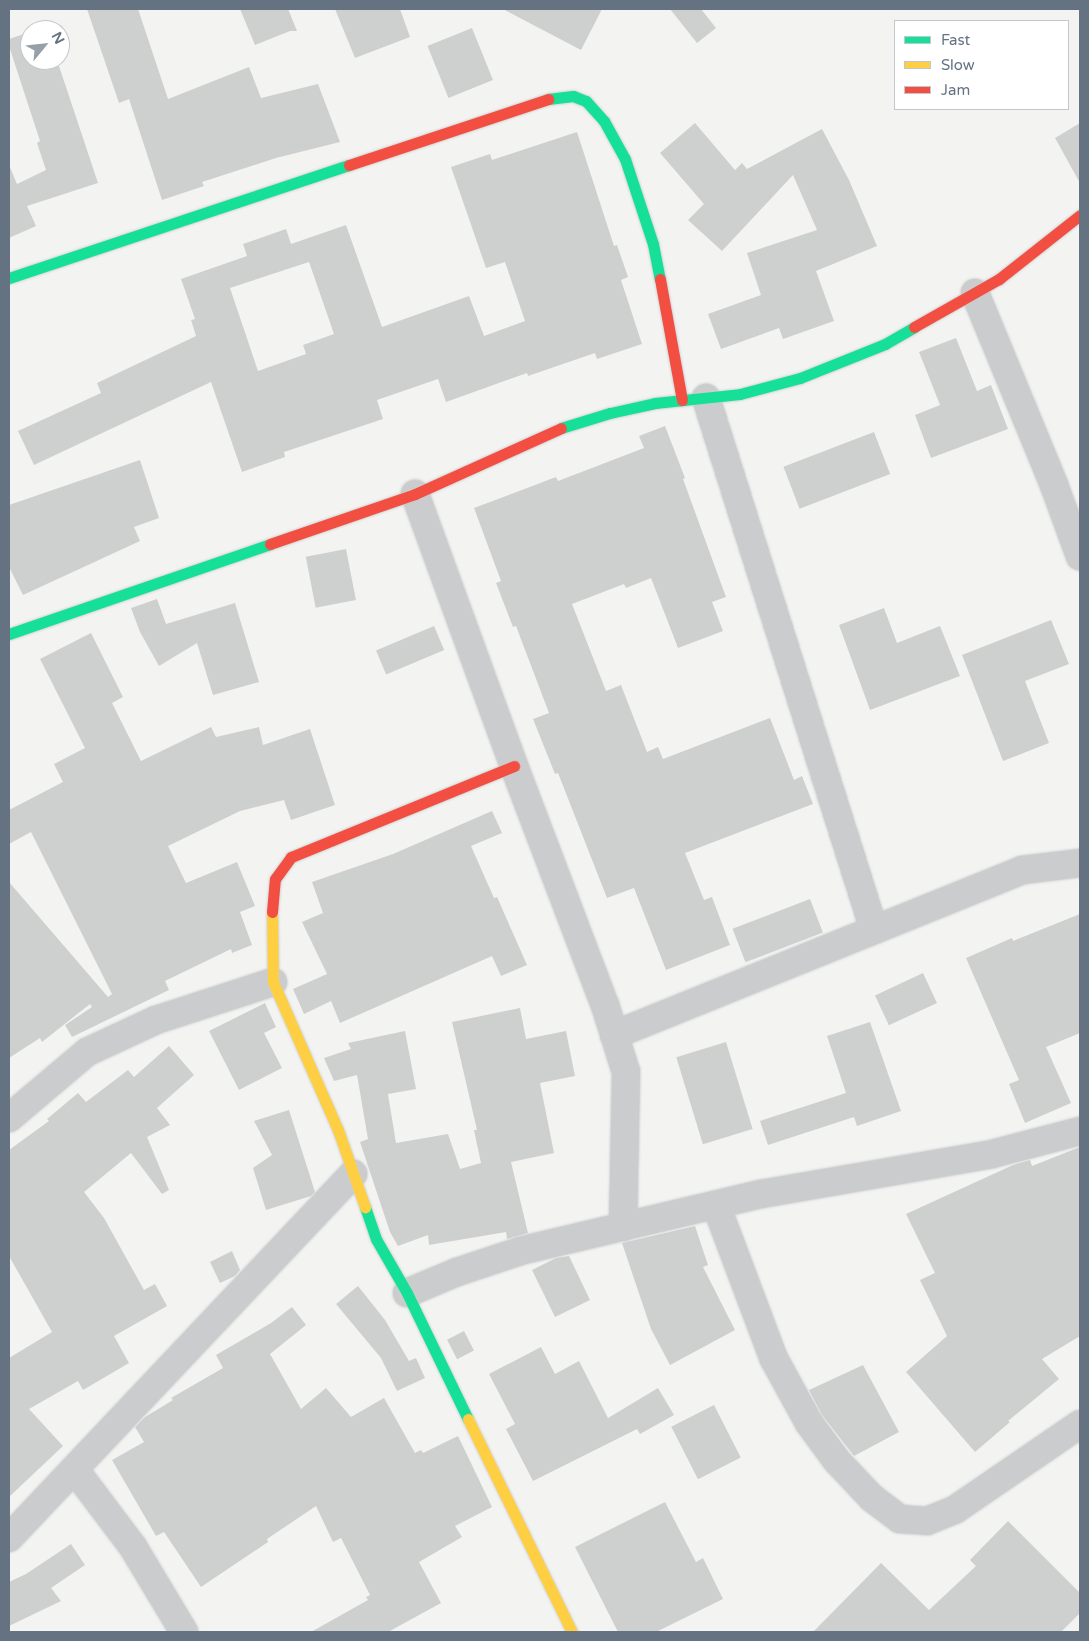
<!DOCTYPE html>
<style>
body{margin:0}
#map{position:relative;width:1089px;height:1641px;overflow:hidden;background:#f3f4f2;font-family:"Varela Round",sans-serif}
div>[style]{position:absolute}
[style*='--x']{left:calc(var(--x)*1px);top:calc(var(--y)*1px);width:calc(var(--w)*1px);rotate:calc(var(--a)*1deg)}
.building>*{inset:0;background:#cecfcf;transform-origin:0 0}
.roads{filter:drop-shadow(0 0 1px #d0d2d2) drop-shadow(0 0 1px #d0d2d2)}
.street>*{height:28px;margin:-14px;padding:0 14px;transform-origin:14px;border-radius:14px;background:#cbcccd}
.fast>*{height:11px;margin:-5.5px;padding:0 5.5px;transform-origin:5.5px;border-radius:5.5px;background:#16e098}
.slow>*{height:11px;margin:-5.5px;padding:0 5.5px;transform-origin:5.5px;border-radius:5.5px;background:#ffcf43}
.jam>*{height:11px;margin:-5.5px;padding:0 5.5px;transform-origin:5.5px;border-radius:5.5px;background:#f24e42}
span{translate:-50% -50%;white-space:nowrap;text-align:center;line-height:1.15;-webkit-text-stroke:5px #fff;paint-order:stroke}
.frame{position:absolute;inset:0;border:10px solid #647282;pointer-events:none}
.legend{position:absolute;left:894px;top:20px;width:175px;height:90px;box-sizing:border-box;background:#fff;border:1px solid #c1c7cd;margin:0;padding:6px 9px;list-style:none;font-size:15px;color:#647282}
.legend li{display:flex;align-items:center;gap:10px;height:25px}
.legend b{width:25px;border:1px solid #c1c7cd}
.north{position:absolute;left:20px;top:20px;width:50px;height:50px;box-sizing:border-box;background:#fff;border:1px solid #c1c7cd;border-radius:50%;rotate:62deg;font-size:14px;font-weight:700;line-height:20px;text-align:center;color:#647282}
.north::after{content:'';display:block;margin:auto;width:18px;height:22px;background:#96a0a9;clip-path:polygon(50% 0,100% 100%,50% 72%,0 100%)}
</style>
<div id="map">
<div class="building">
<i style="clip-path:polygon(87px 9px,138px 9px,168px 99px,249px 67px,261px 98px,318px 84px,340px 142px,276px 158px,202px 182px,204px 186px,162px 200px,129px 99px,119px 103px)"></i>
<i style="clip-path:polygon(240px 9px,288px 9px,297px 31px,290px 31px,255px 45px)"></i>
<i style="clip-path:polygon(335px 9px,400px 9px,410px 37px,355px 58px)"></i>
<i style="clip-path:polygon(503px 9px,602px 9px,581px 50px)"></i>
<i style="clip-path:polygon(670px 9px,701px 9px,716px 28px,697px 43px)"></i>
<i style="left:472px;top:28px;width:56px;height:48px;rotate:68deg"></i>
<i style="clip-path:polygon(30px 32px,30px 60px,57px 60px,98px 183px,27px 206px,36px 226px,9px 238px,9px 165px,17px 184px,46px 170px,37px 143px,40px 141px,9px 46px,9px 39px)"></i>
<i style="clip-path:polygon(695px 123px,735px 170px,742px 163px,747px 169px,822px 129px,849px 180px,877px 246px,816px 271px,834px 321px,783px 339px,779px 328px,721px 349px,708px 314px,761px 295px,747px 253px,817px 230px,793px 175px,722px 251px,688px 220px,704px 204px,660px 153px)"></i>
<i style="clip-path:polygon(1080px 123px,1080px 183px,1055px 138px)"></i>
<i style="clip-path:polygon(evenodd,577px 132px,614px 246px,617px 245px,628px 277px,621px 280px,642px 344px,597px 359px,595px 353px,528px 376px,527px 373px,446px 402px,438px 379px,377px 400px,383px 419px,284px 452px,285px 457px,242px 472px,211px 382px,34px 465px,18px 431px,101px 393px,97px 383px,196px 336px,191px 320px,195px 319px,181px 279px,247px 256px,243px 244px,286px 229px,291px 244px,346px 225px,382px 327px,469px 296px,484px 336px,525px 321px,505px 262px,486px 268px,451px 167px,490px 154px,492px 160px,577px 132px,309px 262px,334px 334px,303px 345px,306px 354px,258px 371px,230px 288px,309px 262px)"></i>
<i style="clip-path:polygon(956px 338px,977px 391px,991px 385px,1008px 429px,931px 458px,915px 415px,940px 405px,919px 352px)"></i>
<i style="clip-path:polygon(665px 426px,685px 478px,683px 479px,726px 597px,712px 602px,723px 631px,678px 648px,651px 578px,626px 588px,624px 584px,572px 604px,606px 691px,621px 685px,647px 752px,658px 747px,663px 759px,770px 718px,794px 780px,802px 776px,813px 804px,685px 853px,704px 900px,712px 897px,730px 945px,666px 970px,634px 888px,607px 898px,558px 773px,555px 774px,533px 719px,549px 713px,516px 626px,513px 627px,496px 583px,501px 581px,474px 508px,556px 477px,558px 481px,644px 448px,639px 436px)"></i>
<i style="left:874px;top:432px;width:45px;height:97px;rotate:69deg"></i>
<i style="clip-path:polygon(140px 460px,159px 518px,134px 527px,140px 541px,23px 595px,9px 567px,9px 505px)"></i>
<i style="left:346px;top:549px;width:52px;height:41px;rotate:79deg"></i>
<i style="clip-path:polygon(157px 599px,166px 624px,235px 603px,259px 682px,213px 695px,197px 643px,159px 666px,140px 632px,131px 608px)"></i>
<i style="clip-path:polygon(884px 608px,897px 643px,940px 626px,960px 676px,870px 710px,839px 625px)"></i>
<i style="clip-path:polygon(1051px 620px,1069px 664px,1025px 681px,1049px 743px,1003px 761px,962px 655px)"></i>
<i style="left:434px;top:626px;width:26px;height:63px;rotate:67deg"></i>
<i style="clip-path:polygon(91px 633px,123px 697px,112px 703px,141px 761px,211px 727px,216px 737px,259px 727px,263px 745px,310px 729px,335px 805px,291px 820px,284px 800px,240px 811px,168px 846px,186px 883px,237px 862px,255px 906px,240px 912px,252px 945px,232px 953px,231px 949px,165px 981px,169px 990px,72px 1037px,65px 1025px,92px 1007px,90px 1004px,42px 1042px,40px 1038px,9px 1058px,9px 882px,108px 997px,112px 994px,31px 832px,9px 844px,9px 810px,63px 782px,54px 764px,85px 748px,40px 659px)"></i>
<i style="clip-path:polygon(492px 811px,502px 833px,471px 846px,494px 898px,497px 897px,527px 965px,501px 976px,492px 956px,340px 1023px,331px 1001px,304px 1014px,293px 989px,327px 974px,302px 922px,323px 913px,312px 882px,393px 854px)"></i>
<i style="left:810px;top:899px;width:36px;height:83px;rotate:69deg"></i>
<i style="clip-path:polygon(1080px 914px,1080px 1033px,1046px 1047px,1071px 1103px,1025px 1123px,1009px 1084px,1019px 1080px,966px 958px,1012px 938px,1013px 941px)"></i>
<i style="left:923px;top:973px;width:33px;height:53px;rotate:65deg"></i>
<i style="clip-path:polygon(265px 1003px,276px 1027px,264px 1033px,282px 1068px,239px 1090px,209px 1031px)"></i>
<i style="clip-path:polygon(520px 1008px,526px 1039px,566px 1031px,575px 1076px,540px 1083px,554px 1153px,511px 1162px,528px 1233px,507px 1239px,506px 1232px,429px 1245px,428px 1235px,398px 1246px,390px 1232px,360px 1142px,368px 1139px,357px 1075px,334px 1081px,324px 1058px,351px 1049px,348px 1043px,405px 1031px,416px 1089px,388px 1094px,396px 1143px,448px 1134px,460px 1169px,481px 1163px,474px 1130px,477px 1130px,452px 1022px)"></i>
<i style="clip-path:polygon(870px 1022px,901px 1111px,857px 1126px,854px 1117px,768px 1145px,760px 1121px,846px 1093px,827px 1036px)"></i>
<i style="left:726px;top:1042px;width:91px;height:52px;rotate:73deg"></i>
<i style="clip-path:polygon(169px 1046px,194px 1075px,157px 1108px,170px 1125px,147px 1137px,169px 1190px,162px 1194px,131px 1153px,84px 1192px,104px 1218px,144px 1290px,155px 1284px,167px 1306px,114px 1336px,129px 1363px,83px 1390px,78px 1381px,29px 1409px,63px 1446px,9px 1497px,9px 1358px,52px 1332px,9px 1256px,9px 1150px,49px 1121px,47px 1119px,78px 1093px,86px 1102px,128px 1070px,134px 1077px)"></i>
<i style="clip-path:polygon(289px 1110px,315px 1192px,311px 1196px,266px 1210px,253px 1168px,272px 1155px,254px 1121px)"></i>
<i style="clip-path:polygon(1080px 1147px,1080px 1336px,1042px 1359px,1059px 1379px,1008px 1421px,1010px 1422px,975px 1452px,906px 1372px,947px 1336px,920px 1280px,935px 1273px,906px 1214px,1013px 1165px,1030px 1160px,1032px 1166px)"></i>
<i style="clip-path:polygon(695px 1226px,708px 1265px,703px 1267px,735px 1330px,670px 1365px,651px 1329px,622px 1243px)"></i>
<i style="clip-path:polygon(232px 1251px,240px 1270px,235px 1276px,220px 1283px,210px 1262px)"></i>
<i style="clip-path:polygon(569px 1256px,590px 1300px,555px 1317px,532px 1270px,556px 1258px)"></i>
<i style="clip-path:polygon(358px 1286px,385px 1320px,409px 1361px,416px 1358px,425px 1378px,397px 1391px,381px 1358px,336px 1304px)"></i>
<i style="clip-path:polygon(292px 1307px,306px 1325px,270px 1354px,301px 1409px,326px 1388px,351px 1417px,384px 1398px,415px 1453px,421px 1450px,423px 1453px,458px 1436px,492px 1507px,455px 1526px,462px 1537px,419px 1562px,441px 1603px,388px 1632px,311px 1632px,368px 1600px,366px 1597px,370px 1595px,341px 1538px,333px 1542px,316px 1506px,267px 1539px,268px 1542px,201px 1587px,164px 1532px,156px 1536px,112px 1460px,144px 1442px,135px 1427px,145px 1417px,173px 1400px,171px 1398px,223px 1368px,216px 1355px,271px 1323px)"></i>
<i style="left:464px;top:1331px;width:22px;height:19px;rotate:63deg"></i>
<i style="clip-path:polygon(541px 1347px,555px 1374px,579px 1361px,608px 1418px,658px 1388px,674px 1415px,640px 1434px,637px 1429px,533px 1481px,506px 1429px,515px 1424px,489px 1374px)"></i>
<i style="clip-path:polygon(863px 1365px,899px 1432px,854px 1456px,822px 1415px,809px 1390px)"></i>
<i style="left:714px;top:1405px;width:59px;height:48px;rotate:63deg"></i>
<i style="clip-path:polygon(665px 1502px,696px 1562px,703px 1558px,723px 1599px,656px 1632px,618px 1632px,575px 1547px)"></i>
<i style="clip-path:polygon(1008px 1521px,1080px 1593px,1080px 1613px,1061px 1632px,813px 1632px,881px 1563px,929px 1610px,976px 1566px,970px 1560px)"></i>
<i style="clip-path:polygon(71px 1544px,85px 1565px,51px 1588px,61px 1601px,9px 1626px,9px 1582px,26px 1574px)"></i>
</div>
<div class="roads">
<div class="street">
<i style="--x:975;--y:293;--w:208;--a:67.6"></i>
<i style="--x:1054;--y:485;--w:76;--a:69.9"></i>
<i style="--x:706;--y:398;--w:558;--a:72.47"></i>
<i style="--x:415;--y:494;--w:289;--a:70"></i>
<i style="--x:514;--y:766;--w:256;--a:69.2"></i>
<i style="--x:605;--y:1005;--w:70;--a:72.6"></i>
<i style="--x:626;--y:1072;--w:155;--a:91.1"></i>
<i style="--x:614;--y:1035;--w:440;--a:-22"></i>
<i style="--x:1022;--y:870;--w:58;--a:-6.9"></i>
<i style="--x:9;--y:1118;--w:102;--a:-40.2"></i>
<i style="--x:87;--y:1052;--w:76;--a:-24.9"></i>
<i style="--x:156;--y:1020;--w:123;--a:-18"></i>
<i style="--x:716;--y:1205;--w:165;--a:69.4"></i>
<i style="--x:774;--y:1359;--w:73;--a:61.3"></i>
<i style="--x:809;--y:1423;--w:47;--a:53.6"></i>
<i style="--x:837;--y:1461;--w:51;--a:46.6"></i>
<i style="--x:872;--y:1498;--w:35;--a:37"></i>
<i style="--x:900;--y:1519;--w:27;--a:4"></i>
<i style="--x:927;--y:1521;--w:31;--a:-22"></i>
<i style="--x:956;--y:1509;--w:150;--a:-34.4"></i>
<i style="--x:407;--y:1293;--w:54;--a:-22.8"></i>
<i style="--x:457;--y:1272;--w:66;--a:-18.4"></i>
<i style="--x:520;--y:1251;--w:248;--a:-13.3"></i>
<i style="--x:761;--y:1194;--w:234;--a:-9.8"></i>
<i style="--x:992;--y:1154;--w:91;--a:-14.6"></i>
<i style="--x:75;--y:1470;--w:96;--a:53"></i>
<i style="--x:133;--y:1547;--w:99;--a:59"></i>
<i style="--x:9;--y:1538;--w:501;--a:-46.62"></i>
</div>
<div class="fast">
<i style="--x:548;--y:99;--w:25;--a:-7"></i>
<i style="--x:573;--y:96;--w:14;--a:21"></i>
<i style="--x:586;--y:101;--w:27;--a:48"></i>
<i style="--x:604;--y:121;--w:43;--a:61.1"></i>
<i style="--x:625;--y:159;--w:89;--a:71.8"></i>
<i style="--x:653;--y:244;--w:36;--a:79"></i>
<i style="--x:9;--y:278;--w:358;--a:-18.4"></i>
<i style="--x:561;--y:428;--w:51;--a:-17"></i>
<i style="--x:610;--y:413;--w:46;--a:-12.5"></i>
<i style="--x:655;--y:403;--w:85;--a:-6"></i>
<i style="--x:740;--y:394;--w:62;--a:-14.9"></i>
<i style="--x:800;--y:378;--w:92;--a:-21.8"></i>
<i style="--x:885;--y:344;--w:34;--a:-30"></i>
<i style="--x:9;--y:634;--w:276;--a:-19"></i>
<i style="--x:365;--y:1207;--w:34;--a:71"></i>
<i style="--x:376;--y:1239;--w:62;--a:60.1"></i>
<i style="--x:407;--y:1293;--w:140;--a:64.2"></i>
</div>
<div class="slow">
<i style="--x:272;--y:912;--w:70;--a:89.2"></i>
<i style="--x:273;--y:982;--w:162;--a:66.3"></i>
<i style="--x:338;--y:1130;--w:82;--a:70.7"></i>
<i style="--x:468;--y:1419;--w:237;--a:64"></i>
</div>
<div class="jam">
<i style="--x:349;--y:165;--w:210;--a:-18.3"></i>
<i style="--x:660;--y:279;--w:123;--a:79.7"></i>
<i style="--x:914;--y:327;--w:98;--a:-29.5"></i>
<i style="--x:999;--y:279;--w:103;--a:-38.3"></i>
<i style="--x:270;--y:544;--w:153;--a:-19"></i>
<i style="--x:415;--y:494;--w:160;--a:-24.3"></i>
<i style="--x:272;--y:912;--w:33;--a:-85"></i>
<i style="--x:275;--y:879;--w:27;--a:-54"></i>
<i style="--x:291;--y:857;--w:241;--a:-22.2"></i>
</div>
</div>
<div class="frame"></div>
<ul class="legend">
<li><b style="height:6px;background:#16e098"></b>Fast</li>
<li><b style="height:6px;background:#ffcf43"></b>Slow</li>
<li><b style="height:6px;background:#f24e42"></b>Jam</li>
</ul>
<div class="north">N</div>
</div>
